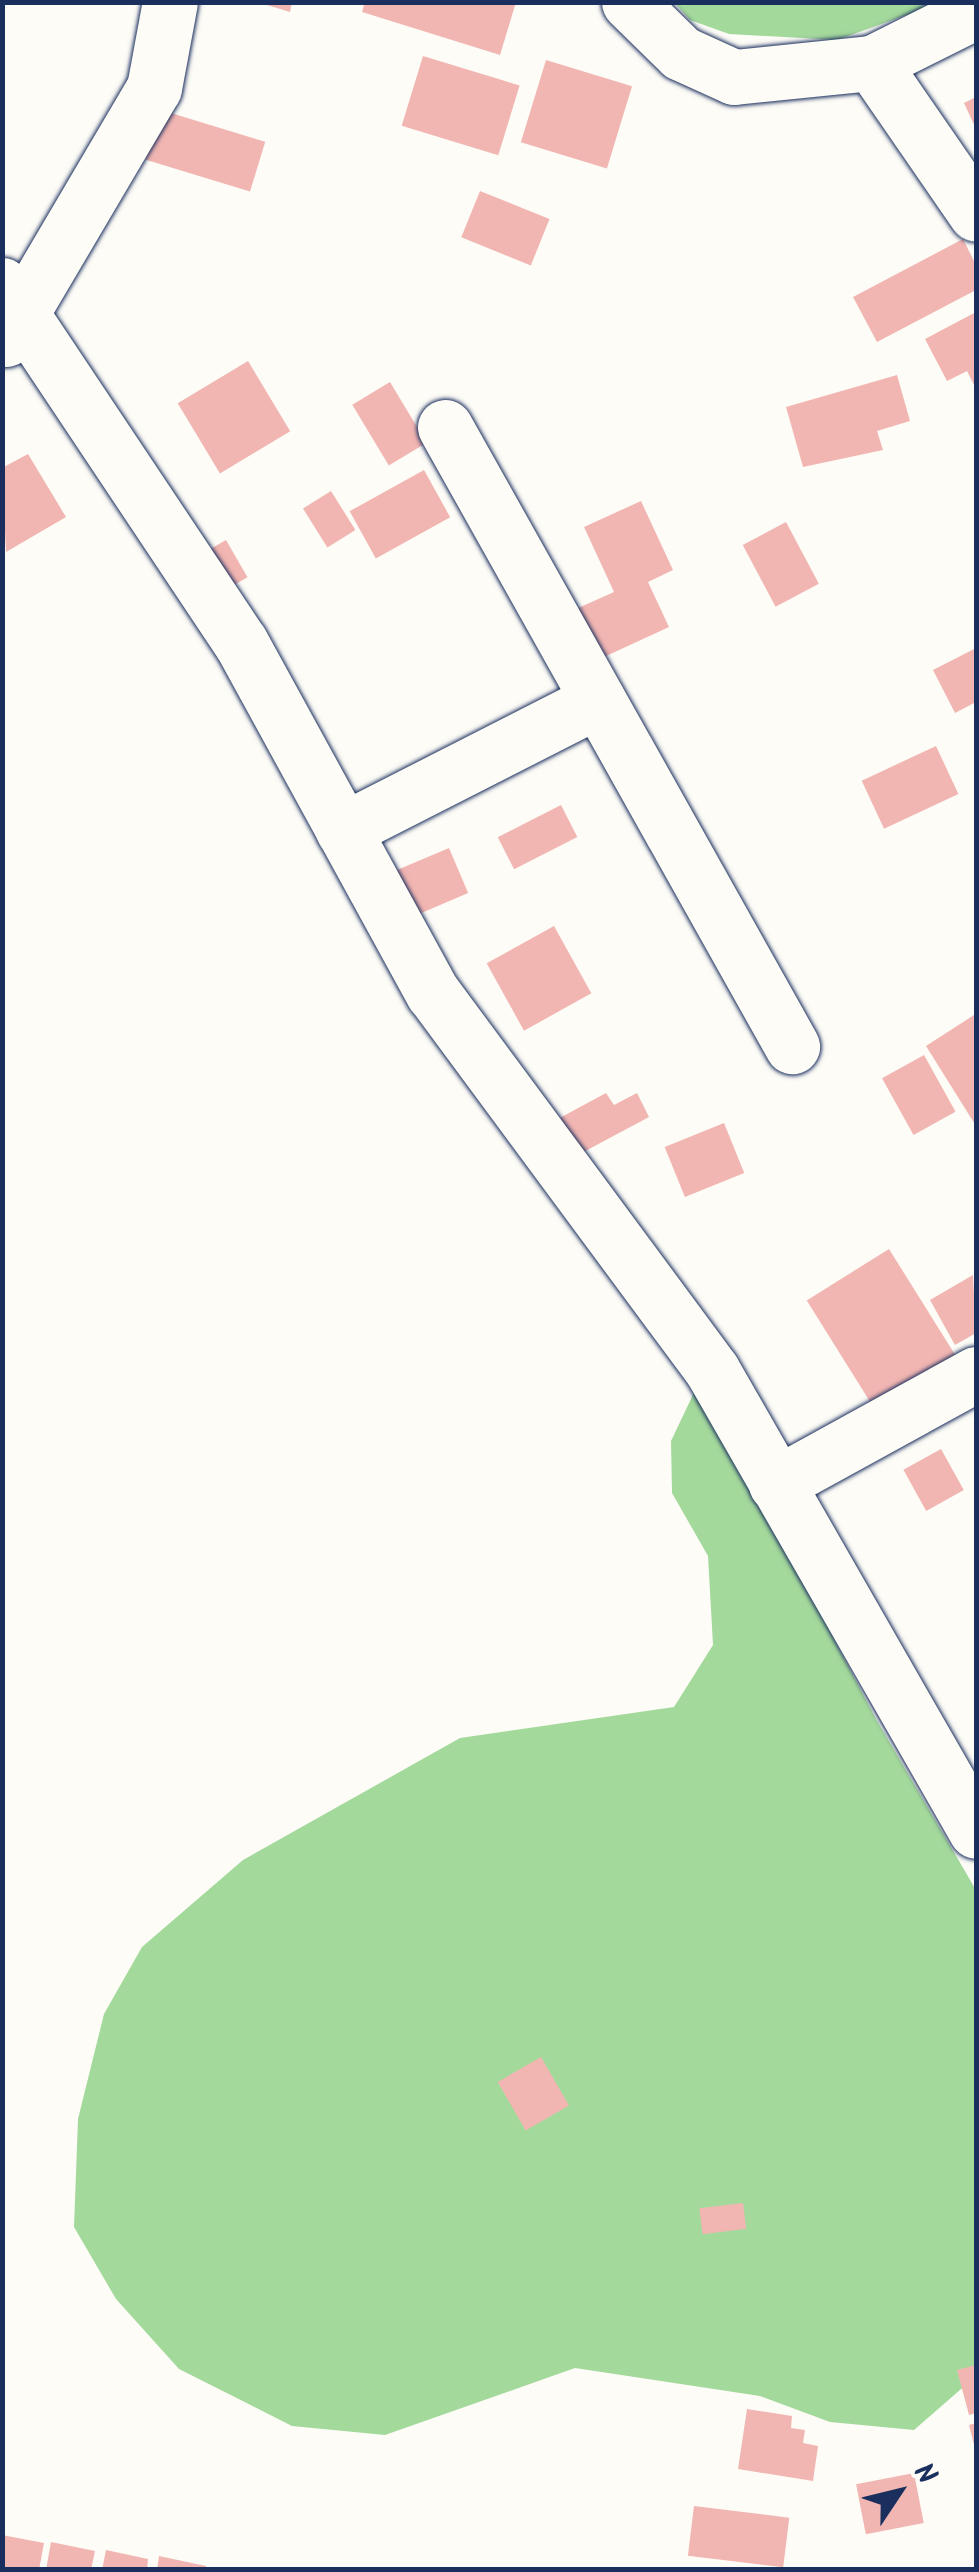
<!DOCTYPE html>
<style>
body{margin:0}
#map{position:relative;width:979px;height:2572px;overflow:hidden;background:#fdfcf7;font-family:Kalam,sans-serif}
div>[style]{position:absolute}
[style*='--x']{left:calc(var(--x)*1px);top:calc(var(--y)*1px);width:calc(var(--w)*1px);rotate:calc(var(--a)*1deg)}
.green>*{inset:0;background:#a4d99c}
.building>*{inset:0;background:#f2b6b2;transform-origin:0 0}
.roads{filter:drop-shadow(0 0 2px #1b2f5e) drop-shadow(0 0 2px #1b2f5e)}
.minor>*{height:55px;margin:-27.5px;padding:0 27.5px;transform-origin:27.5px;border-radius:27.5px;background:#fdfcf7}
span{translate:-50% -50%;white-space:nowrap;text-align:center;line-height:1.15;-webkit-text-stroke:9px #fdfcf7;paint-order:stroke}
.frame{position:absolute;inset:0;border:5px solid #1b2f5e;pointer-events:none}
.north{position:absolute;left:849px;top:2442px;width:100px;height:100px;-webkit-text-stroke:8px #fdfcf7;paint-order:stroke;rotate:55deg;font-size:28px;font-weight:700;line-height:40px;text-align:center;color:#1b2f5e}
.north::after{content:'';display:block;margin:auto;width:35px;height:45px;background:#1b2f5e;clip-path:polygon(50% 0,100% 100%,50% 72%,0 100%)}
</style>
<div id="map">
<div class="green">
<i style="clip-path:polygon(675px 3px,940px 3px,837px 40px,729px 34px,690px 20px)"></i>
<i style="clip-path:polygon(699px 1382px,876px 1719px,976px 1890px,976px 2366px,968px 2383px,914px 2430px,830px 2422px,760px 2396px,575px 2368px,385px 2435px,292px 2426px,179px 2369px,116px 2299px,74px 2227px,78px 2119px,104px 2014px,142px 1947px,243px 1860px,460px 1738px,674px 1707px,713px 1645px,708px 1556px,672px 1493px,671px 1441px)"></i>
</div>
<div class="building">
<i style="clip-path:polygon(257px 2px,292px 2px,290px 12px)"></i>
<i style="clip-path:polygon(365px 2px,516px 2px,500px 55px,362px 12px)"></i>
<i style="left:423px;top:56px;width:101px;height:73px;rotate:17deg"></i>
<i style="left:546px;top:60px;width:90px;height:86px;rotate:17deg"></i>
<i style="clip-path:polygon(976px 97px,976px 129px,964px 103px)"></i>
<i style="left:161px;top:110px;width:109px;height:52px;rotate:17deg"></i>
<i style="left:480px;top:191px;width:75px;height:50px;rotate:22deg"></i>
<i style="clip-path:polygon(963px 239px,976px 265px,976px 290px,877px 342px,853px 297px)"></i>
<i style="clip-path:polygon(976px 312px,976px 389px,967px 371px,947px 381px,925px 339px)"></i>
<i style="left:248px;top:361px;width:82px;height:82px;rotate:59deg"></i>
<i style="clip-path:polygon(897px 375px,910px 421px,877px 431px,883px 450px,803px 467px,786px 407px)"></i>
<i style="left:390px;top:382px;width:71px;height:44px;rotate:59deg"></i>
<i style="clip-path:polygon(28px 454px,66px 517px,6px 552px,2px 468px)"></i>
<i style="left:424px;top:470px;width:54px;height:85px;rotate:61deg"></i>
<i style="left:331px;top:491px;width:46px;height:33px;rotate:58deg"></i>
<i style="clip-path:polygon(641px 501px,673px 570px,648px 582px,669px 627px,591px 663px,567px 613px,614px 592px,584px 527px)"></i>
<i style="left:786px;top:522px;width:70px;height:49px;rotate:62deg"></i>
<i style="left:226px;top:540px;width:43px;height:33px;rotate:60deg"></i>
<i style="clip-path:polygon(976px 648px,976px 702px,955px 713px,933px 670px)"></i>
<i style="left:936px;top:746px;width:53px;height:82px;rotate:65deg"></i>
<i style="left:561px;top:805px;width:36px;height:71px;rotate:63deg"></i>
<i style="left:449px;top:848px;width:49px;height:66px;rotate:67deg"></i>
<i style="left:554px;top:926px;width:77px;height:77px;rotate:61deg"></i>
<i style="clip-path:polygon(974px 1015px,976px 1019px,976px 1126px,926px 1046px)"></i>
<i style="left:924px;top:1055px;width:65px;height:48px;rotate:61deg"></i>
<i style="clip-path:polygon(606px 1093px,614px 1105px,637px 1093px,649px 1117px,576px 1156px,556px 1120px)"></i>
<i style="left:724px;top:1123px;width:54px;height:64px;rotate:68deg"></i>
<i style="left:889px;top:1249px;width:136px;height:97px;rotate:58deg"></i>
<i style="clip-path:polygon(973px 1275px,976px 1333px,955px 1345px,930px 1300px)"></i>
<i style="left:941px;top:1449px;width:47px;height:43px;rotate:61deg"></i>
<i style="left:541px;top:2057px;width:56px;height:50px;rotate:60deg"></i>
<i style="left:743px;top:2203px;width:26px;height:44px;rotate:83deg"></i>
<i style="clip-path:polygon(976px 2365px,976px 2413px,969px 2415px,957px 2370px)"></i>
<i style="clip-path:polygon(747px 2409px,792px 2416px,791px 2428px,805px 2430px,803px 2443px,818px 2446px,813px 2481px,738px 2469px)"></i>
<i style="clip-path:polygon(976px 2423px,976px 2449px,975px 2449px,969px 2425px)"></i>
<i style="left:914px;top:2473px;width:51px;height:59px;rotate:79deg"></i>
<i style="left:694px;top:2506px;width:96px;height:50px;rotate:7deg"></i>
<i style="clip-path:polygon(2px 2535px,44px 2543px,39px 2570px,2px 2570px)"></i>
<i style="clip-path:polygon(51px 2542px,95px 2551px,91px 2570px,46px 2570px)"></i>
<i style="clip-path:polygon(106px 2550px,148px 2559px,147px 2570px,102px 2570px)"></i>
<i style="clip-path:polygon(159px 2556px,206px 2566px,205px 2570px,157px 2570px)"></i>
</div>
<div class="roads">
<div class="minor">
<i style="--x:629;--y:2;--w:73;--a:44.4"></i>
<i style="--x:681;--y:53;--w:58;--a:24.4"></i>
<i style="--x:734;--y:77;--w:139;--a:-5.8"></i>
<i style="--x:872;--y:63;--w:116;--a:-26.6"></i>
<i style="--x:872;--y:63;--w:183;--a:55.4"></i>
<i style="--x:2;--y:285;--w:430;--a:56.3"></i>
<i style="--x:241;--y:643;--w:399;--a:61.3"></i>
<i style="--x:433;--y:993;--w:469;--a:53.5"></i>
<i style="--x:712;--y:1370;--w:531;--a:60.2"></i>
<i style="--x:6;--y:339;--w:291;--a:-59.5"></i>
<i style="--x:154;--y:88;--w:87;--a:-79.5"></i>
<i style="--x:445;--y:427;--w:710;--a:60.73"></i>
<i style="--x:343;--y:830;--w:286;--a:-27"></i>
<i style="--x:776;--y:1484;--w:228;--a:-28.8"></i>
</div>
</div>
<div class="frame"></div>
<div class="north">N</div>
</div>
